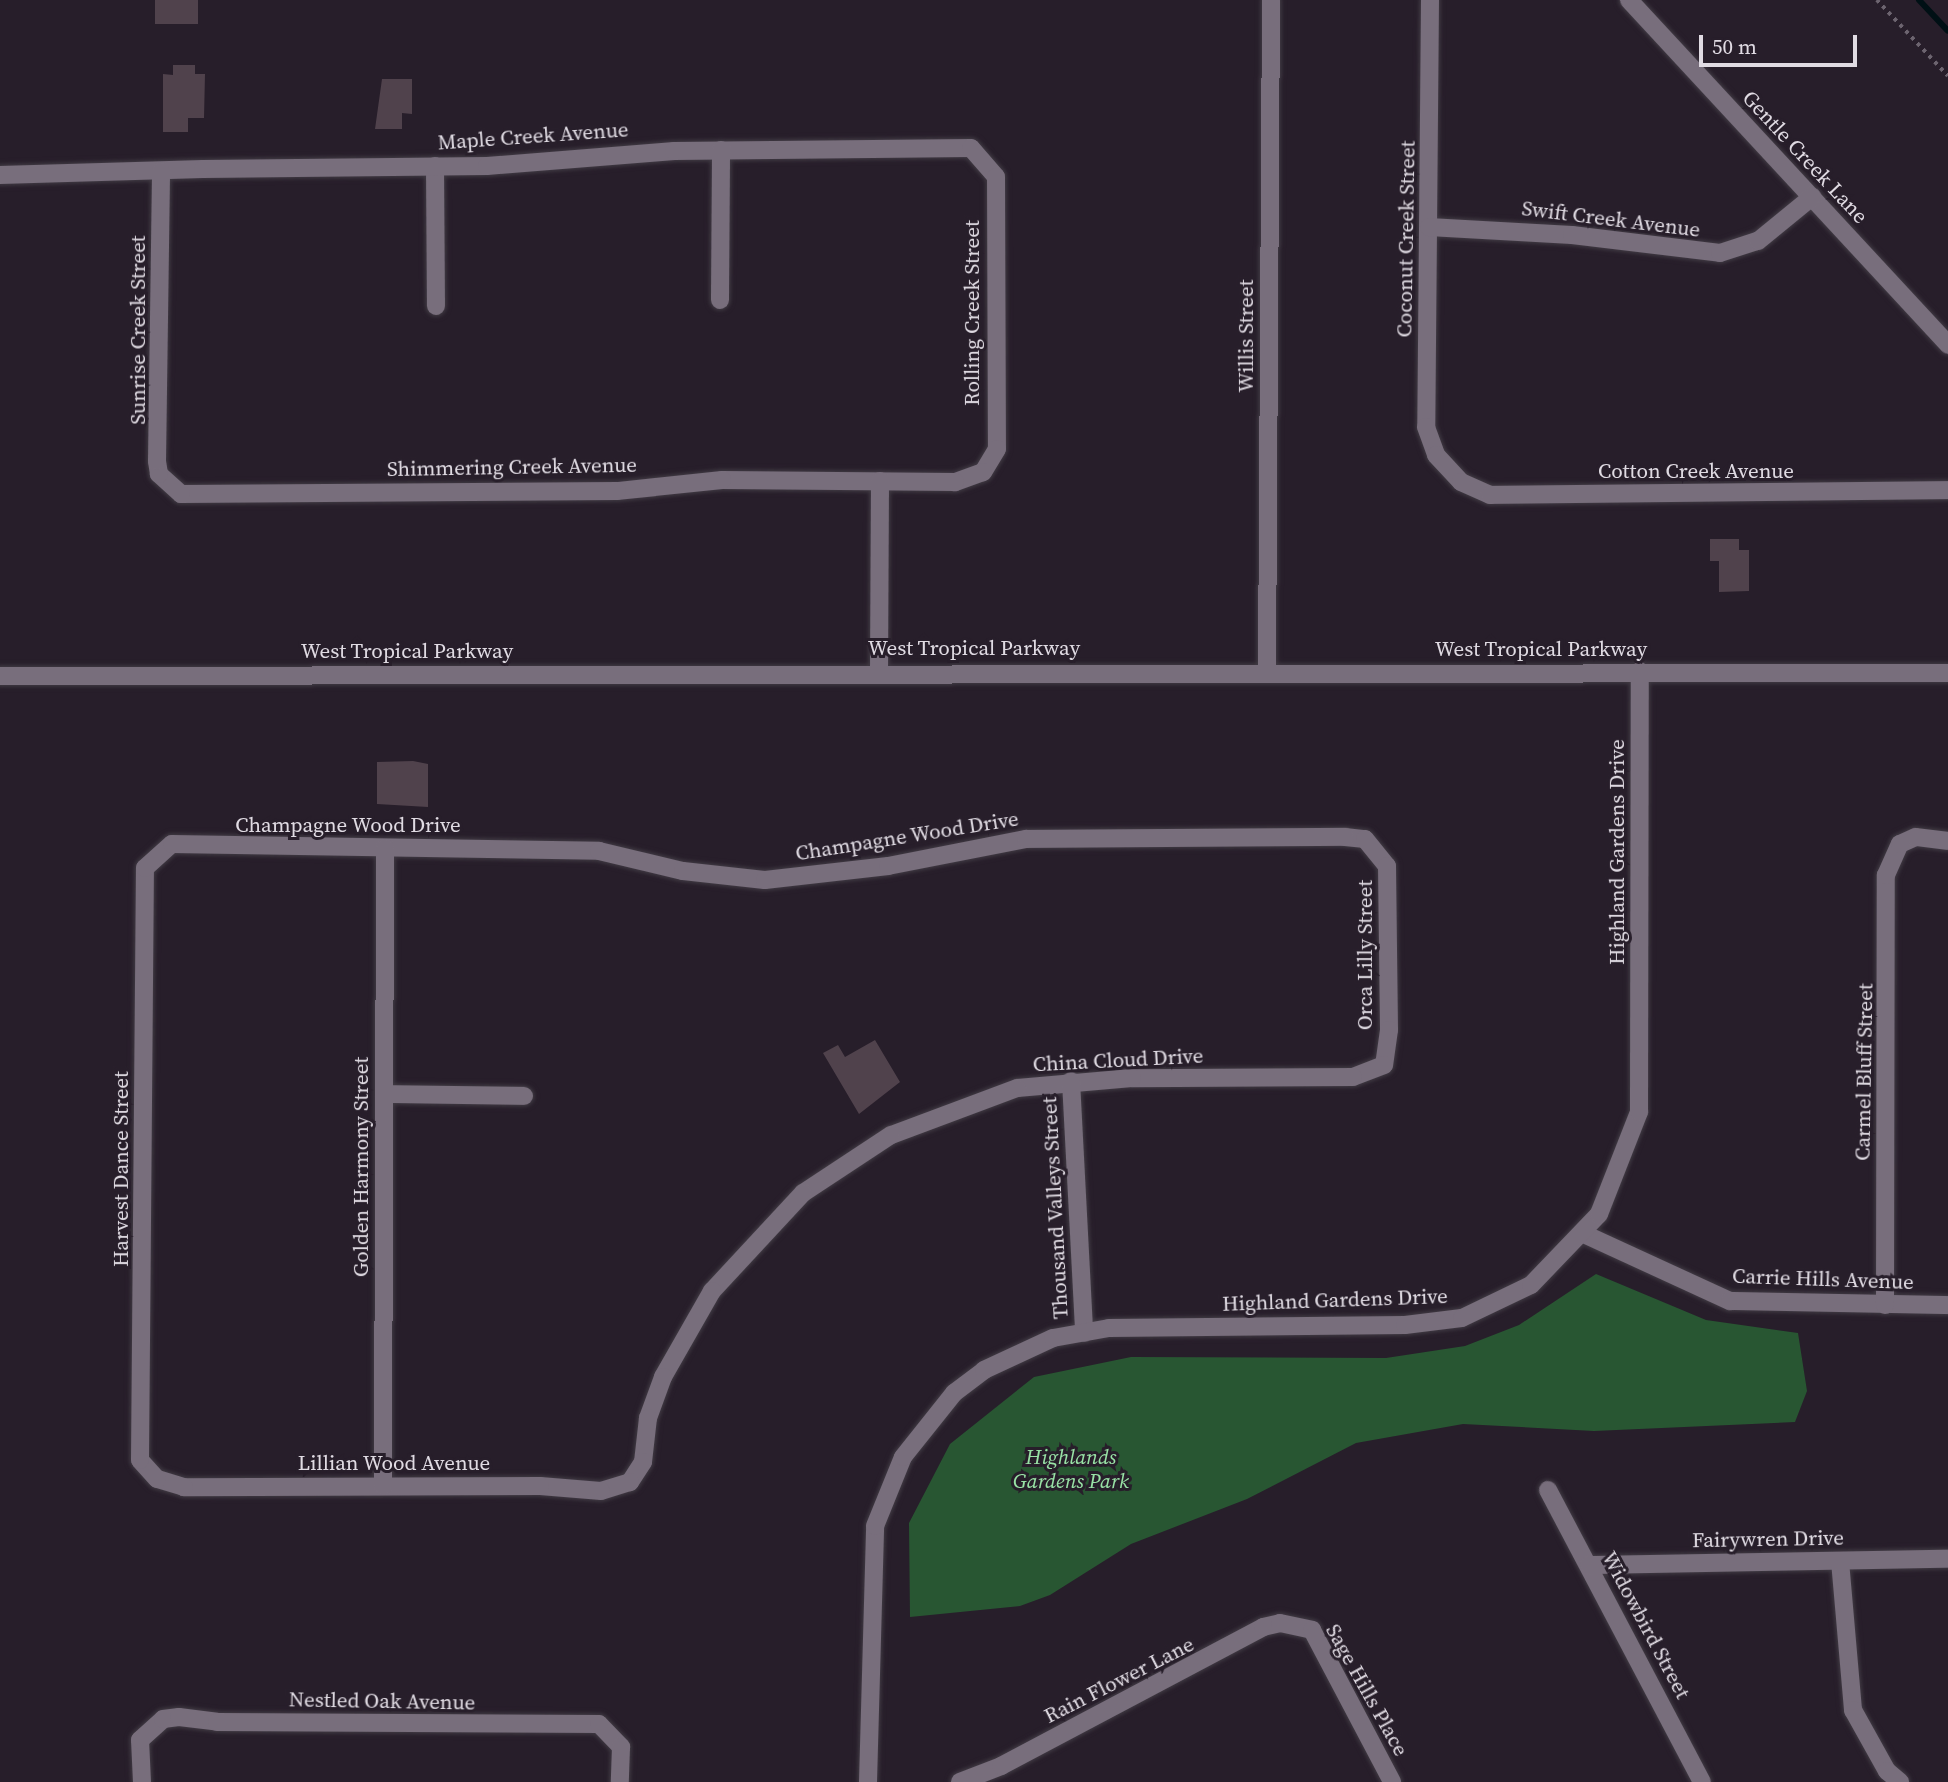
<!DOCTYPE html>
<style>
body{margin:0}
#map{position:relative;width:1948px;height:1782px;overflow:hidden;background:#271e2a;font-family:"Source Serif 4",serif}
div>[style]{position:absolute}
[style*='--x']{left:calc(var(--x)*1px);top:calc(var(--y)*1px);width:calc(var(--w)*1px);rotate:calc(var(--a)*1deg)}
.green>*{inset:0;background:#285632}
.stream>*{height:6px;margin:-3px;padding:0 3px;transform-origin:3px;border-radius:3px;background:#001015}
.building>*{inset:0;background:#50424c;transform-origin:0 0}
.path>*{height:3.5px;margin-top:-1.75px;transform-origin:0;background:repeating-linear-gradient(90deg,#6c646f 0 3.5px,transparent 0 8.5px)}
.roads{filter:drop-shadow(0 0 2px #413b44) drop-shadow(0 0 2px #413b44)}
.minor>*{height:18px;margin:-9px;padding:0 9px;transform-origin:9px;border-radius:9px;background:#786e7c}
.secondary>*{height:18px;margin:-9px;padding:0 9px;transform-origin:9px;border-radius:9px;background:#786e7c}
span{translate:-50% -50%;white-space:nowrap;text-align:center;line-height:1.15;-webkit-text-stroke:6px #271e2a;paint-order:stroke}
.street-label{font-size:21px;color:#e0dbe3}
.park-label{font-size:21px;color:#99e3a6;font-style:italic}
.scale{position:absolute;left:1699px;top:35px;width:158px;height:32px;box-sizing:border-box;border:4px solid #e0dbe3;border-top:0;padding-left:9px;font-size:21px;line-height:24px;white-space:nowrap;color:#e0dbe3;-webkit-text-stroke:5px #271e2a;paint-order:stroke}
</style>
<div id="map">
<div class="green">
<i style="clip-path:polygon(1596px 1274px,1706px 1320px,1798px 1333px,1807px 1391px,1795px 1422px,1594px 1431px,1463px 1424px,1356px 1443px,1247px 1499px,1131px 1544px,1050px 1595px,1020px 1606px,910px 1617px,909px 1523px,950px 1444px,1034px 1377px,1131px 1357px,1386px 1358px,1465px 1346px,1519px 1325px)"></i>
</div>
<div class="stream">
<i style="--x:1919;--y:0;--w:42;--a:46.9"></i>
</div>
<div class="building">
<i style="left:155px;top:0;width:43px;height:24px"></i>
<i style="clip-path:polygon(173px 65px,195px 65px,195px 74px,205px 74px,204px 118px,188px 118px,188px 132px,163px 132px,163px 74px,173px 75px)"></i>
<i style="clip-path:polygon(382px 79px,412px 79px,412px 114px,402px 113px,402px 129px,375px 129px)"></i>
<i style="clip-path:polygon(1710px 539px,1739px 539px,1739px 550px,1749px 550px,1749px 591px,1719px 592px,1719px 561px,1710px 561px)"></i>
<i style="clip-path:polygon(413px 761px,428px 764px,428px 807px,377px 804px,377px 762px)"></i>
<i style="clip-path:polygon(875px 1040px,900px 1082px,859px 1114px,823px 1053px,838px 1045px,845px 1057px)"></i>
</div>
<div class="path">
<i style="--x:1877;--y:0;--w:104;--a:46.9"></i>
</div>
<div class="roads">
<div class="minor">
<i style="--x:1430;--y:0;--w:427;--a:90.5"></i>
<i style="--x:1426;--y:427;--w:30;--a:70"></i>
<i style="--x:1436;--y:455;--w:37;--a:47"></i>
<i style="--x:1461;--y:482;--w:32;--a:24"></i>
<i style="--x:1490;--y:495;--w:458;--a:-0.6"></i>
<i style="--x:1629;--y:0;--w:470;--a:47.2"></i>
<i style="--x:435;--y:166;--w:140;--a:89.6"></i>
<i style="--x:0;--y:175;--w:203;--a:-1.7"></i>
<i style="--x:203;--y:169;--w:284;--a:-0.6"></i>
<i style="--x:487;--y:166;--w:188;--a:-4.6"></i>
<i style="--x:674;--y:151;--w:297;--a:-0.6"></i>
<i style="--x:971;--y:148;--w:38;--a:49"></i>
<i style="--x:996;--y:177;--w:272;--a:89.8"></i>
<i style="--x:997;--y:449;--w:27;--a:121"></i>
<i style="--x:983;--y:472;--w:30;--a:160"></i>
<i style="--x:955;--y:482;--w:233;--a:-179.5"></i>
<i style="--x:722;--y:480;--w:106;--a:174"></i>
<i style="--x:617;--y:491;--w:436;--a:179.6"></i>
<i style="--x:181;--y:494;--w:30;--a:-138"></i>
<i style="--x:159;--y:474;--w:13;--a:-99"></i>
<i style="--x:157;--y:461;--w:290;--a:-89.2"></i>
<i style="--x:1429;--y:227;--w:143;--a:3.2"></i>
<i style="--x:1572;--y:235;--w:149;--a:6.9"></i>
<i style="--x:1720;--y:253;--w:40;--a:-18"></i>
<i style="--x:1758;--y:241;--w:70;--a:-39.2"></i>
<i style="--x:720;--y:300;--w:150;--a:-89.6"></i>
<i style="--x:879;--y:671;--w:190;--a:-89.7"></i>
<i style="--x:1267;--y:672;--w:672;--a:-89.66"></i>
<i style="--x:1345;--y:837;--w:20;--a:6"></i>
<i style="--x:1365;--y:839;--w:35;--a:51"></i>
<i style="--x:1387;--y:866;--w:164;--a:89.3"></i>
<i style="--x:1389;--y:1030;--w:35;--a:98"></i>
<i style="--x:1384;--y:1065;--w:33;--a:159"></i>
<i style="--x:1353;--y:1077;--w:221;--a:179.7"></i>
<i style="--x:1132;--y:1078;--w:115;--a:175"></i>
<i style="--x:1017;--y:1088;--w:134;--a:159.5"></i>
<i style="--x:891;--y:1135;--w:105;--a:146.6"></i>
<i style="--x:803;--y:1193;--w:134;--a:132.9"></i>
<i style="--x:712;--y:1291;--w:99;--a:119.7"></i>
<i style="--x:663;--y:1377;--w:44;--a:110.1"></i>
<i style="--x:648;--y:1418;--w:44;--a:96.5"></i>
<i style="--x:643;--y:1462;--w:24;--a:123"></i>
<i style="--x:630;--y:1482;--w:30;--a:163"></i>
<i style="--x:601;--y:1491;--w:61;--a:-175.3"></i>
<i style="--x:540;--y:1486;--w:356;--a:179.8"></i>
<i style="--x:184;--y:1487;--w:28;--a:-163"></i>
<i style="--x:157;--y:1479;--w:25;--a:-132"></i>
<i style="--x:140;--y:1460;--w:592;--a:-89.52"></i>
<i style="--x:145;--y:868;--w:36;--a:-42"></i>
<i style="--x:172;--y:844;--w:427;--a:0.9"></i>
<i style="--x:599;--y:851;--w:86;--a:13.4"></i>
<i style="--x:683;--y:871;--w:82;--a:6.3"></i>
<i style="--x:765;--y:880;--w:124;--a:-6.5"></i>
<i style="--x:888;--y:866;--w:141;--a:-11.1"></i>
<i style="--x:1026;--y:839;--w:319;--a:-0.4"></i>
<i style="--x:1071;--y:1081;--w:252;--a:87"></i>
<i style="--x:384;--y:1094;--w:140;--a:0.8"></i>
<i style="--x:1584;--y:1234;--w:161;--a:24.7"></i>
<i style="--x:1730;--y:1301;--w:218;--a:1.1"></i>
<i style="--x:1885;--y:1305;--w:430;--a:-89.9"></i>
<i style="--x:1886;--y:875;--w:34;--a:-66"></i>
<i style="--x:1900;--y:844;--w:17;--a:-24"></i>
<i style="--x:1916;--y:837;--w:32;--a:7"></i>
<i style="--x:383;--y:1486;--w:638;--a:-89.82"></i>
<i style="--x:1548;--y:1490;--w:330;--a:62.2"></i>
<i style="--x:1840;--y:1561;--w:150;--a:85"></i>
<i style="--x:1853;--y:1710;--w:70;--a:60.9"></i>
<i style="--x:1887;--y:1771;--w:17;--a:40"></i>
<i style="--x:1589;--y:1565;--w:359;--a:-1"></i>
<i style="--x:142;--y:1782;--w:42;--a:-92.7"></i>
<i style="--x:140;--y:1740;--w:31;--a:-42"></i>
<i style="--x:163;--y:1719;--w:16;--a:-7"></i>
<i style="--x:179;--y:1717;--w:38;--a:7"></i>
<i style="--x:217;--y:1722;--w:382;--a:0.3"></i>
<i style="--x:599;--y:1724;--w:32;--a:46"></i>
<i style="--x:621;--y:1747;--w:35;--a:92"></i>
<i style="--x:868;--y:1782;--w:256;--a:-88.4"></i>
<i style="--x:875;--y:1526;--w:74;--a:-67.9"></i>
<i style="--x:903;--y:1457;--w:82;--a:-51.4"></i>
<i style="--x:954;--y:1393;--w:38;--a:-37"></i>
<i style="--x:984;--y:1370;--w:76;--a:-24.9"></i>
<i style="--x:1053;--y:1338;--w:57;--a:-10.1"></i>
<i style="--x:1109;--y:1328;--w:296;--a:-0.6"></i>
<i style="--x:1405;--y:1325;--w:57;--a:-7"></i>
<i style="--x:1462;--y:1318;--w:76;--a:-25.6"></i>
<i style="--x:1531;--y:1285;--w:98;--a:-46.2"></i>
<i style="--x:1599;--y:1214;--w:110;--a:-68.6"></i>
<i style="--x:1639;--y:1112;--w:441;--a:-89.9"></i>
<i style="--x:960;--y:1782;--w:44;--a:-21.3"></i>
<i style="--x:1001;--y:1766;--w:297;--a:-27.9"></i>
<i style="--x:1263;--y:1627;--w:17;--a:-13"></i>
<i style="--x:1280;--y:1623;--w:33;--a:12"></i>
<i style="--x:1312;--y:1630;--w:172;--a:62.2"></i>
</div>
<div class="secondary">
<i style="--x:0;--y:676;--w:1948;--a:-0.09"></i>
</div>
</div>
<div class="street-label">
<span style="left:533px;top:136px;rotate:-4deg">Maple Creek Avenue</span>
<span style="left:1805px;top:157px;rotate:47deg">Gentle Creek Lane</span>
<span style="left:1611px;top:219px;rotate:7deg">Swift Creek Avenue</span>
<span style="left:1406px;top:239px;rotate:-89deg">Coconut Creek Street</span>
<span style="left:972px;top:313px;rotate:-90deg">Rolling Creek Street</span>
<span style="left:138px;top:330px;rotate:-90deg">Sunrise Creek Street</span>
<span style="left:1246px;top:336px;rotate:-90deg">Willis Street</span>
<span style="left:512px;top:467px;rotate:-1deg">Shimmering Creek Avenue</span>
<span style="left:1696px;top:471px">Cotton Creek Avenue</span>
<span style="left:974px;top:648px">West Tropical Parkway</span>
<span style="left:1541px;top:649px">West Tropical Parkway</span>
<span style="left:407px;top:651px">West Tropical Parkway</span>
<span style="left:348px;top:825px">Champagne Wood Drive</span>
<span style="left:907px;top:836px;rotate:-9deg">Champagne Wood Drive</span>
<span style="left:1617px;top:852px;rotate:-90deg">Highland Gardens Drive</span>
<span style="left:1365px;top:955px;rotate:-90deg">Orca Lilly Street</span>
<span style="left:1118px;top:1060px;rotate:-3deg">China Cloud Drive</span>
<span style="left:1864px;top:1072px;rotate:-89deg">Carmel Bluff Street</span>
<span style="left:361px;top:1167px;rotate:-90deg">Golden Harmony Street</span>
<span style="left:121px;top:1169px;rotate:-90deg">Harvest Dance Street</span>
<span style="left:1055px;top:1208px;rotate:-93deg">Thousand Valleys Street</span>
<span style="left:1823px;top:1279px;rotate:2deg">Carrie Hills Avenue</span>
<span style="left:1335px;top:1300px;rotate:-2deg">Highland Gardens Drive</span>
<span style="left:394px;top:1463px">Lillian Wood Avenue</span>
<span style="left:1768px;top:1539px;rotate:-1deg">Fairywren Drive</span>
<span style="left:1646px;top:1625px;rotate:62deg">Widowbird Street</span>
<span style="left:1119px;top:1680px;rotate:-27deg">Rain Flower Lane</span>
<span style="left:1367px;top:1690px;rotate:61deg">Sage Hills Place</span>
<span style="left:382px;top:1701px;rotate:1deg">Nestled Oak Avenue</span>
</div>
<div class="park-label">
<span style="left:1071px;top:1469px">Highlands<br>Gardens Park</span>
</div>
<div class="scale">50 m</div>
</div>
